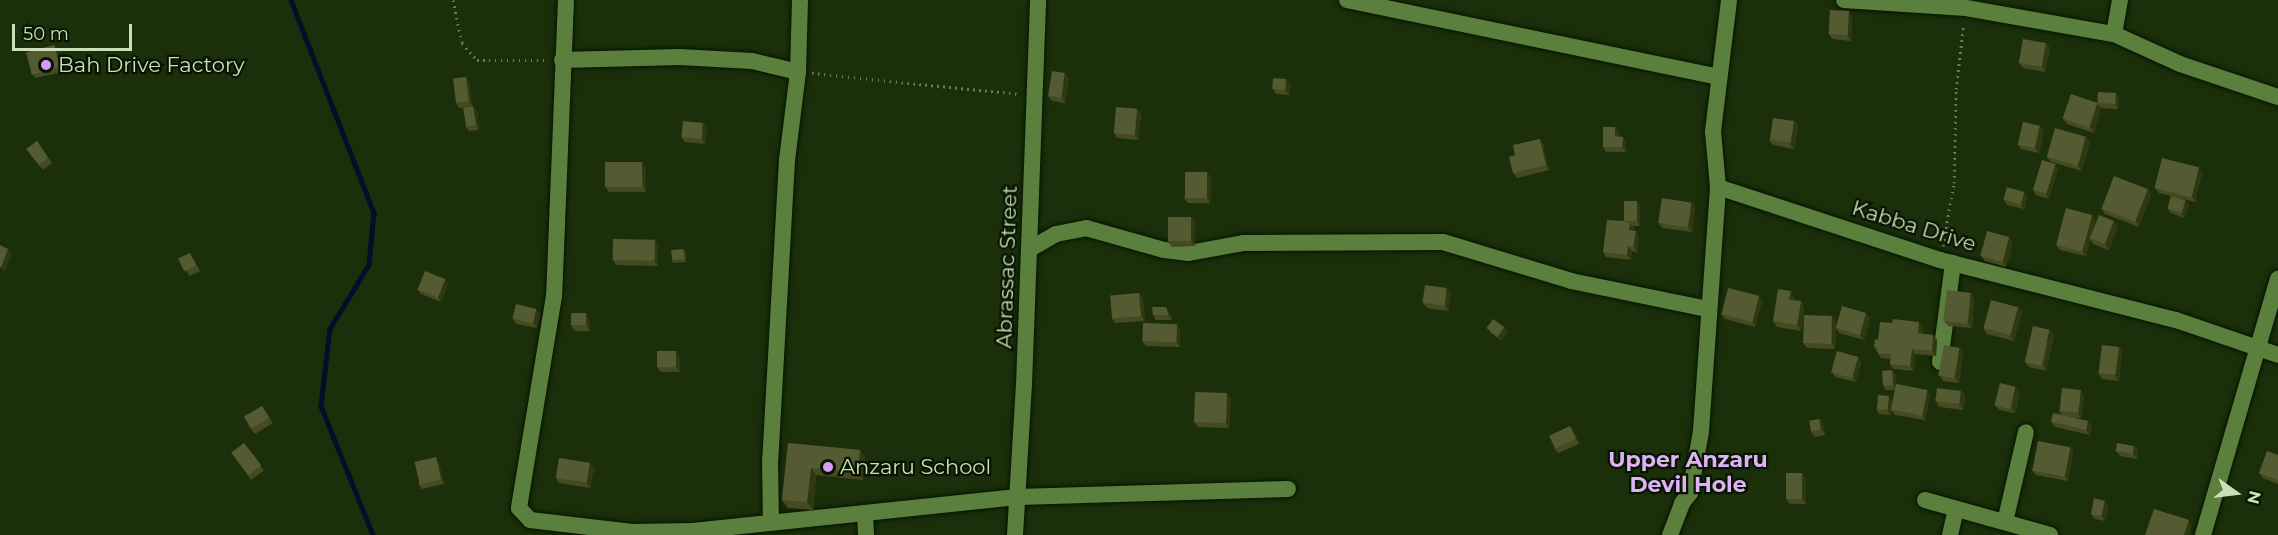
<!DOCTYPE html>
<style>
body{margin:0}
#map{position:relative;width:2278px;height:535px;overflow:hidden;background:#1c2f0b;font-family:Montserrat,sans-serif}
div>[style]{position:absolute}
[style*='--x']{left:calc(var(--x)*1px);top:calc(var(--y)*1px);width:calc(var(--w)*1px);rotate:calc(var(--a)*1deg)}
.stream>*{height:4.5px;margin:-2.25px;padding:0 2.25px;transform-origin:2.25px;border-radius:2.25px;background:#00102a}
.path>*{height:3px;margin-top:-1.5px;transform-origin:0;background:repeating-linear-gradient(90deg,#697d5a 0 1.5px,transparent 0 6px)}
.roads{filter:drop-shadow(0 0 2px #051600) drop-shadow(0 0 2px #051600)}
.street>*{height:16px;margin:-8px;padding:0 8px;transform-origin:8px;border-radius:8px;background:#5b803d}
.wall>*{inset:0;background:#464a21;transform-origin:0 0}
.shaded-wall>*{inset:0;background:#2f3911}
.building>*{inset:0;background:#545a31;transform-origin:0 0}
.dots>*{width:16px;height:16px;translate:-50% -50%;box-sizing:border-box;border:3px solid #071500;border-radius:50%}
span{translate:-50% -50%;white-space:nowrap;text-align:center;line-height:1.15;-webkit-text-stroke:4.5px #071500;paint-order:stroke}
.poi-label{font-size:21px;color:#cadfbc}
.left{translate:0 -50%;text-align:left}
.street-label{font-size:21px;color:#cadfbc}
.neighbourhood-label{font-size:22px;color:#ddb3f5;font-weight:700}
.north{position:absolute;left:2206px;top:463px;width:60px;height:60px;-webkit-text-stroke:4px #071500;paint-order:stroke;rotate:104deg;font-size:16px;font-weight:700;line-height:24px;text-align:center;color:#cadfbc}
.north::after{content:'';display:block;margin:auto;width:21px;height:27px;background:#cadfbc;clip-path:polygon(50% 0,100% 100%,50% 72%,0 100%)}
.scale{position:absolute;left:12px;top:24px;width:120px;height:27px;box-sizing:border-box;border:3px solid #cadfbc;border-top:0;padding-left:8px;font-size:18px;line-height:21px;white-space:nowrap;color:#cadfbc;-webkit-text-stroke:4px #071500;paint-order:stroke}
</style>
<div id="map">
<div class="stream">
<i style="--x:291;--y:0;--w:229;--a:68.7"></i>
<i style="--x:374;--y:213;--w:52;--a:95.5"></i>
<i style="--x:369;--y:265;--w:75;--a:121.4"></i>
<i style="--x:330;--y:329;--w:78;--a:96.7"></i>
<i style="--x:321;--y:406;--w:139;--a:68"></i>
</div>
<div class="path">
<i style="--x:453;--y:0;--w:44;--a:78.2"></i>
<i style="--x:462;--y:43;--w:23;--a:49"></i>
<i style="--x:477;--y:60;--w:69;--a:0"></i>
<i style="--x:812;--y:73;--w:209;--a:5.8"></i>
<i style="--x:1943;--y:246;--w:64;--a:-80.1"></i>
<i style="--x:1954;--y:183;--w:94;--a:-88.8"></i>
<i style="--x:1956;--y:89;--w:66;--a:-83.1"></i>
</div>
<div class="roads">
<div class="street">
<i style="--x:566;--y:0;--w:296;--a:92.3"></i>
<i style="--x:554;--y:296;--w:215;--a:99.4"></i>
<i style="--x:519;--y:508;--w:16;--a:47"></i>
<i style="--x:530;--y:520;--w:103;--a:6.7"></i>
<i style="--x:632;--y:532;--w:61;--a:-0.9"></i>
<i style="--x:693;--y:531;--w:326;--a:-6"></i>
<i style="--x:1017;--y:497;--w:271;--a:-1.7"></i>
<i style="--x:1347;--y:0;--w:380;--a:11.7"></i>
<i style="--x:1844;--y:0;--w:122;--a:3.8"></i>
<i style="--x:1966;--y:8;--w:150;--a:10"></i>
<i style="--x:2114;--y:34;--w:72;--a:24.4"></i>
<i style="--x:2180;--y:64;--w:103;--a:18.6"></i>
<i style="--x:2114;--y:34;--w:35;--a:-80"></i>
<i style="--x:562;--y:60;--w:118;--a:-1.5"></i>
<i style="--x:680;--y:57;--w:72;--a:3.2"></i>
<i style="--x:752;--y:61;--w:47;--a:13.4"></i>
<i style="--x:798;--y:72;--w:89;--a:97.1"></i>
<i style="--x:787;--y:160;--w:300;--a:93.2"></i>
<i style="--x:770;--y:460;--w:61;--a:89.1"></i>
<i style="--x:798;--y:72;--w:72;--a:-88.4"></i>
<i style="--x:1718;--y:187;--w:234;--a:18.2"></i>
<i style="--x:1940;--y:260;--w:244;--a:14.3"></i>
<i style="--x:2176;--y:320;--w:108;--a:18.9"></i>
<i style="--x:1030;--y:249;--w:30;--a:-30"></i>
<i style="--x:1056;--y:234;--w:31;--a:-11"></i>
<i style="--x:1086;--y:228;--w:81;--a:15.8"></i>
<i style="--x:1164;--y:250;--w:25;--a:7"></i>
<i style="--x:1189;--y:253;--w:56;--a:-10.3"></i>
<i style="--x:1244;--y:243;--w:199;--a:-0.3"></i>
<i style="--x:1443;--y:242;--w:134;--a:16.9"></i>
<i style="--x:1571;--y:281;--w:140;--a:11.6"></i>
<i style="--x:1940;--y:362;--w:100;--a:-82.5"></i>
<i style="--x:1925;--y:500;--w:130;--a:15.6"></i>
<i style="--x:865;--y:515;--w:20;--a:87"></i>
<i style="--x:2005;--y:522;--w:92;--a:-76.9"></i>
<i style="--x:1015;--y:535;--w:150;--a:-86.6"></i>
<i style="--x:1024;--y:385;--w:385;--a:-87.9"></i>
<i style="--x:1670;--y:535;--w:34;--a:-69"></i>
<i style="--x:1682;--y:503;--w:13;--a:-51"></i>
<i style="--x:1690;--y:493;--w:63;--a:-79.9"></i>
<i style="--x:1701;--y:431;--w:245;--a:-86"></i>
<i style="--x:1718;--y:187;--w:56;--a:-95.1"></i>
<i style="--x:1713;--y:131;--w:132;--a:-83"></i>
<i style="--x:1950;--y:535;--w:27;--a:-77"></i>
<i style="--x:2203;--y:535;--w:267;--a:-73.7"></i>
</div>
</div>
<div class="wall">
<i style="clip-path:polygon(1852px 17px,1851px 41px,1832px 39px,1829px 34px)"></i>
<i style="clip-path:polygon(2046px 43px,2050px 48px,2045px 72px,2023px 68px,2019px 63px)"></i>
<i style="clip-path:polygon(54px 45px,58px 50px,64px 72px,35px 78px,31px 73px)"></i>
<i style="clip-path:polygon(1069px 78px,1065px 103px,1052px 101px,1048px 96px)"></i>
<i style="clip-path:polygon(1286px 79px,1290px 84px,1289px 95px,1276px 94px,1273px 89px)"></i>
<i style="clip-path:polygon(469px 82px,472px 106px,459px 108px,456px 103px)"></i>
<i style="clip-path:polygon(2119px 98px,2118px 109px,2101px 108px,2094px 133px,2067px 124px,2063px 119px,2097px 103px)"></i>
<i style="clip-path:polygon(1137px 109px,1141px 114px,1138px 140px,1117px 138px,1114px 133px)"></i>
<i style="clip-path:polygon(477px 111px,479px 130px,469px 131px,465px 126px)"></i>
<i style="clip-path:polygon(1794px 121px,1798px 126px,1794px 149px,1773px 145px,1769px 140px)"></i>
<i style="clip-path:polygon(2040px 126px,2044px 132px,2039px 153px,2021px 149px,2017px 144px)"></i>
<i style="clip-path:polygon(1615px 127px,1619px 132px,1619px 137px,1623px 137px,1626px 142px,1626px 152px,1606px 152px,1603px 147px)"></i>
<i style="clip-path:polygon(707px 128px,705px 144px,685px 142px,681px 137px)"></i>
<i style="clip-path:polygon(37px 141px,52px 163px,43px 170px,30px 154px)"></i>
<i style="clip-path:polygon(2090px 142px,2082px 171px,2051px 162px,2047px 157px)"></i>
<i style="clip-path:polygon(1543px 144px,1549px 170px,1517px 178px,1513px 173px,1515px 155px)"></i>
<i style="clip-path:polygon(2055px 164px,2058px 169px,2049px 199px,2036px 195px,2033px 190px)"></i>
<i style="clip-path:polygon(646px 167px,646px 192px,609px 192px,606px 187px)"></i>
<i style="clip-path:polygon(1207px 172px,1211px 178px,1210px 203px,1188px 203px,1184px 198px)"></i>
<i style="clip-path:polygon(2202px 172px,2195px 202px,2159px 193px,2155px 188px)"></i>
<i style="clip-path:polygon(2148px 189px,2151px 194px,2139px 227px,2105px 214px,2102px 209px)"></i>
<i style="clip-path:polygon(2024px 192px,2027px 197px,2024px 209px,2007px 205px,2004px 200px)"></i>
<i style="clip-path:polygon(2185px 200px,2189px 206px,2184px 218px,2171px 213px,2167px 208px)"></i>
<i style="clip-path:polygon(1637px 201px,1640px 206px,1640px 226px,1632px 226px,1634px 228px,1633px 231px,1639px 236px,1637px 252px,1632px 251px,1631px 260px,1606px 257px,1603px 252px)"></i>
<i style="clip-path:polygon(1695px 208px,1692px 232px,1662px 228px,1659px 223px)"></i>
<i style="clip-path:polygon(2092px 215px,2095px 220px,2092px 232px,2118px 226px,2109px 250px,2093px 244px,2090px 239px,2086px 256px,2060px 250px,2056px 245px)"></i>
<i style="clip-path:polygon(1191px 217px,1195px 222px,1195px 246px,1172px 247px,1168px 242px)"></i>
<i style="clip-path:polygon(655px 240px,658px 245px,658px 266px,616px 265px,613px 260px)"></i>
<i style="clip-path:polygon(2013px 242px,2006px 267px,1985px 261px,1981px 256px)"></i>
<i style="clip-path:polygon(683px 249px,685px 252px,686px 262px,673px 263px,672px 260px)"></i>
<i style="clip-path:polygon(193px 258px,200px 271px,190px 276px,186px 271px)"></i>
<i style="clip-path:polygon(448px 284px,441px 302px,421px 294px,417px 289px)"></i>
<i style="clip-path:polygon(1139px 293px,1143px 298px,1145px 321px,1115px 323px,1112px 318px)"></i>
<i style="clip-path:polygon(1451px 293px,1448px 311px,1427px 308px,1423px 303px)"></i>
<i style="clip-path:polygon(1759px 296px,1762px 301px,1755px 327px,1725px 319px,1721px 314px)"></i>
<i style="clip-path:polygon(1794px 296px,1794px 300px,1801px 301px,1804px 307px,1801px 331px,1777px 327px,1773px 321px)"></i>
<i style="clip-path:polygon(1974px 298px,1972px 328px,1948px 326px,1944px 321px)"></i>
<i style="clip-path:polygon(1166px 307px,1169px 312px,1172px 320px,1156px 320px,1153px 315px)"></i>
<i style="clip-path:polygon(2022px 312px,2014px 341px,1987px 334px,1983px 328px)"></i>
<i style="clip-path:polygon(540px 314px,537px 328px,516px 324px,513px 319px)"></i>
<i style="clip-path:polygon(1870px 318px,1864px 340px,1839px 333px,1836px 328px)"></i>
<i style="clip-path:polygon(589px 319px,590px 331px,575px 331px,571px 326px)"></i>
<i style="clip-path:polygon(1836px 321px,1835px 349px,1807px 348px,1803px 343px)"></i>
<i style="clip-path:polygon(1177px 324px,1180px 330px,1180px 347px,1146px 346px,1142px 341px)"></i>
<i style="clip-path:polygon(1923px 327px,1922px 334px,1937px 340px,1936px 356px,1915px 354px,1914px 371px,1893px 369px,1890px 364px,1890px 359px,1881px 358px,1874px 347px,1878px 340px)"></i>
<i style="clip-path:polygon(1487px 328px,1508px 332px,1502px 341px,1491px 333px)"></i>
<i style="clip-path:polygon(2054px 335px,2046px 371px,2029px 367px,2025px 362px)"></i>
<i style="clip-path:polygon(2119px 347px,2122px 352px,2119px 381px,2102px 379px,2098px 373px)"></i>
<i style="clip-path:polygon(676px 351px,679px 356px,680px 372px,661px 372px,657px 367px)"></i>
<i style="clip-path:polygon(1963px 353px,1959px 383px,1943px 381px,1940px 376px)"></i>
<i style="clip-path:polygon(1858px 357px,1861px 362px,1856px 382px,1835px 377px,1832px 372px)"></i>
<i style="clip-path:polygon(1892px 370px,1896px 375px,1896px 384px,1927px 390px,1930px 395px,1925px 420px,1895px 415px,1891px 410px,1891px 415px,1879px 414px,1876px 409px,1893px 401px,1895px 390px,1886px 390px,1883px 385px)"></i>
<i style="clip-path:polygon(1961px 391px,1965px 396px,1963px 410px,1939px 407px,1936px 401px)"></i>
<i style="clip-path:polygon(2020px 392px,2015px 413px,1999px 410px,1995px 405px)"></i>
<i style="clip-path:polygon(2084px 396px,2081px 418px,2075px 418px,2092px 426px,2090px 435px,2055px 427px,2051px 422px,2062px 415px,2059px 411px)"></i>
<i style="clip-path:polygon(1231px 398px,1229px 428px,1198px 427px,1194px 422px)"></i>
<i style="clip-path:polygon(262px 406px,273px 423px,255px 434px,251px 429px)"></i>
<i style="clip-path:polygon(1819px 419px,1823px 424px,1825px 435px,1815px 437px,1811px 432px)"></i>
<i style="clip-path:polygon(1570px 426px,1574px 432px,1579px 444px,1558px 453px,1554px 448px)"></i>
<i style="left:244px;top:443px;width:34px;height:16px;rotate:54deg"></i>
<i style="clip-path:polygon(788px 443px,860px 450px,865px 457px,863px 480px,816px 475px,813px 510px,788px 508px,782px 500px)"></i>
<i style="clip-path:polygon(2134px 446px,2138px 451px,2137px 459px,2120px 456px,2116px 451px)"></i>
<i style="clip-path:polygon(2070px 447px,2073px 452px,2068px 481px,2036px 475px,2032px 470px)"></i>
<i style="clip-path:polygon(2278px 455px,2278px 484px,2263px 478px,2259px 473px)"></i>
<i style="clip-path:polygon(439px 462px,444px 484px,422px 489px,418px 484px)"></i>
<i style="clip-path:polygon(590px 463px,594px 468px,590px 488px,559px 483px,556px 478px)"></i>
<i style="clip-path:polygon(1806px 478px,1806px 504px,1790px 504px,1786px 499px)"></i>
<i style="clip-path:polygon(2109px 507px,2105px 521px,2095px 519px,2091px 514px)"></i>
</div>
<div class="shaded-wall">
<i style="clip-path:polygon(1849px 11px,1852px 17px,1851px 41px,1847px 35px)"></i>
<i style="clip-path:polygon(2046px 43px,2050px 48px,2045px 72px,2042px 67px)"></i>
<i style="clip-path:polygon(54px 45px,58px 50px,64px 72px,60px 67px)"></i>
<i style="clip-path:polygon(1065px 73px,1069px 78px,1065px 103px,1062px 98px)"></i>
<i style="clip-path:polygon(466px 77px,469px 82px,472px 106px,469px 101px)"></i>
<i style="clip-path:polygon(1286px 79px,1290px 84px,1289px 95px,1285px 90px)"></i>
<i style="clip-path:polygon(2116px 93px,2119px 98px,2118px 109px,2115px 104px)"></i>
<i style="clip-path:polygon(2097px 103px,2101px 108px,2094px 133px,2090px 127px)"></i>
<i style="clip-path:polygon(473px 106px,477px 111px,479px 130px,476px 125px)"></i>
<i style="clip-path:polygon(1137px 109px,1141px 114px,1138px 140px,1135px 135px)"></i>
<i style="clip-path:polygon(1794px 121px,1798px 126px,1794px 149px,1790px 144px)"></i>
<i style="clip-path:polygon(703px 123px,707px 128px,705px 144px,702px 139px)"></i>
<i style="clip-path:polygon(2040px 126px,2044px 132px,2039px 153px,2035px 148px)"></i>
<i style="clip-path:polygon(1615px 127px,1619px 132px,1619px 142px,1615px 136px)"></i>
<i style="clip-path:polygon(1623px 137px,1626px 142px,1626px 152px,1622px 147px)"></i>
<i style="clip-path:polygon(2086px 137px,2090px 142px,2082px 171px,2078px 166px)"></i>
<i style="clip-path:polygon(1540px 139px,1543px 144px,1549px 170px,1546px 165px)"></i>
<i style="clip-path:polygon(642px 162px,646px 167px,646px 192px,643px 186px)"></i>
<i style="clip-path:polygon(2055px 164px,2058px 169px,2049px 199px,2046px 194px)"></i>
<i style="clip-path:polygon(2199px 167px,2202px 172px,2195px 202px,2192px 196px)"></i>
<i style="clip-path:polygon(1207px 172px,1211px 178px,1210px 203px,1207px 198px)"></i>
<i style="clip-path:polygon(2148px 189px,2151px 194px,2139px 227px,2136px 221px)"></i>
<i style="clip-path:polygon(2024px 192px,2027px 197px,2024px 209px,2020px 204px)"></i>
<i style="clip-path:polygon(2185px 200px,2189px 206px,2184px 218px,2181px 212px)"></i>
<i style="clip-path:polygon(1637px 201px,1640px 206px,1640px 226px,1637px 221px)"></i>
<i style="clip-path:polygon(1692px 203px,1695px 208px,1692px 232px,1688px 227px)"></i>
<i style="clip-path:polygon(2092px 215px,2095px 220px,2086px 256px,2082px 251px)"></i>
<i style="clip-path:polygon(1191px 217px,1195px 222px,1195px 246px,1191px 241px)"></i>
<i style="clip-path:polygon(2114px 221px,2118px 226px,2109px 250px,2105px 244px)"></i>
<i style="clip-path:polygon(1630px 223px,1634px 228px,1633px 236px,1629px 230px)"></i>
<i style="clip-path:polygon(1636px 231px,1639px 236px,1637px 252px,1633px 247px)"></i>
<i style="clip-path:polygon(2009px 237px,2013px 242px,2006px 267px,2003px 262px)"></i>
<i style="clip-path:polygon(655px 240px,658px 245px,658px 266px,654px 261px)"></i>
<i style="clip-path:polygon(1628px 246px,1632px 251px,1631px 260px,1627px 255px)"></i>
<i style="clip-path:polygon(8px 249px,12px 254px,4px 273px,1px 268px)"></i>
<i style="clip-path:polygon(445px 279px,448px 284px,441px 302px,438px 297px)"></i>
<i style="clip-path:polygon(1447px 288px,1451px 293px,1448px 311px,1445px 306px)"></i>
<i style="clip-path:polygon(1791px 291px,1794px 296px,1793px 305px,1789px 300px)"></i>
<i style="clip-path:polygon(1139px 293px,1143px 298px,1145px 321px,1141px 316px)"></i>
<i style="clip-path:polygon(1971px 293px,1974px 298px,1972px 328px,1968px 323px)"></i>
<i style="clip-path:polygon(1759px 296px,1762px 301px,1755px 327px,1752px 322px)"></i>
<i style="clip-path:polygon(1801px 301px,1804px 307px,1801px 331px,1797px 325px)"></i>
<i style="clip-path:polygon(1166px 307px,1169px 312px,1172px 320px,1168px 315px)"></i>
<i style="clip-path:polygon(2018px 307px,2022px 312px,2014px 341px,2010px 336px)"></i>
<i style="clip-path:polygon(536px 309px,540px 314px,537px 328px,533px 323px)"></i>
<i style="clip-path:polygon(586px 313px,589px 319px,590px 331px,586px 325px)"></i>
<i style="clip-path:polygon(1866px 313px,1870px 318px,1864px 340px,1860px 335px)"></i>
<i style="clip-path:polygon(1832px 316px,1836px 321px,1835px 349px,1832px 344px)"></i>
<i style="clip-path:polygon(1919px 322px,1923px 327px,1922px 339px,1918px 333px)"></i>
<i style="clip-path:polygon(1177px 324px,1180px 330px,1180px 347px,1176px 342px)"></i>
<i style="clip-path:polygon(1504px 327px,1508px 332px,1502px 341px,1498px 336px)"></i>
<i style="clip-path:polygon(2050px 330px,2054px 335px,2046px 371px,2043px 366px)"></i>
<i style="clip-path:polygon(1933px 335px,1937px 340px,1936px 356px,1932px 351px)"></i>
<i style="clip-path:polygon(2119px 347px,2122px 352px,2119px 381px,2115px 375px)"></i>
<i style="clip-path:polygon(1960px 348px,1963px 353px,1959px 383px,1955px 378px)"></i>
<i style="clip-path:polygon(1912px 349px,1915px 354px,1914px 371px,1910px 366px)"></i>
<i style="clip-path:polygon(676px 351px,679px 356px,680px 372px,676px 367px)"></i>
<i style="clip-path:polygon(1858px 357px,1861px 362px,1856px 382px,1852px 377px)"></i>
<i style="clip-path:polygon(1892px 370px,1896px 375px,1897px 390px,1893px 385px)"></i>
<i style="clip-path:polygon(2016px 387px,2020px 392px,2015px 413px,2011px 408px)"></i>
<i style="clip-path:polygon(1927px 390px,1930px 395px,1925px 420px,1922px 415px)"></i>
<i style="clip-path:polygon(2081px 390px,2084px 396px,2081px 418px,2077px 413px)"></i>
<i style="clip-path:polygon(1961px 391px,1965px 396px,1963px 410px,1959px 404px)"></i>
<i style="clip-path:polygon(1227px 393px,1231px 398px,1229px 428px,1226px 423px)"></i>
<i style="clip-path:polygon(1889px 396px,1893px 402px,1891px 415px,1887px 410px)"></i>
<i style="clip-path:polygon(1819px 419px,1823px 424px,1825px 435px,1821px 430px)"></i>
<i style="clip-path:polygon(2088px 421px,2092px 426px,2090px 435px,2086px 430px)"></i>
<i style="clip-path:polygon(1570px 426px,1574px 432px,1579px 444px,1576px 439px)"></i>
<i style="clip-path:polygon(2134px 446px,2138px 451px,2137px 459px,2133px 454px)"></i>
<i style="clip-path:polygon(2070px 447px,2073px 452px,2068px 481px,2064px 476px)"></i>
<i style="clip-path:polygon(860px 450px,865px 457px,863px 480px,858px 472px)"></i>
<i style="clip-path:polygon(436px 457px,439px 462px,444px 484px,441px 479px)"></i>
<i style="clip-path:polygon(590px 463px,594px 468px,590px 488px,587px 483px)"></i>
<i style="clip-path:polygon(811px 468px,816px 475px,813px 510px,807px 502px)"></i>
<i style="clip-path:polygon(1802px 473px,1806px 478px,1806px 504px,1802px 499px)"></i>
<i style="clip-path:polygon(2105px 501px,2109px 507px,2105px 521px,2101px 516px)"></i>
<i style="clip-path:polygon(2189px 520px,2192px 525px,2189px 535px,2184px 535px)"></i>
</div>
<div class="building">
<i style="left:1830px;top:10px;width:19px;height:24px;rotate:3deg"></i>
<i style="left:2023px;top:39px;width:23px;height:24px;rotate:10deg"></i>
<i style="left:54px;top:45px;width:23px;height:29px;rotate:75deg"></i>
<i style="left:1052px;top:71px;width:13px;height:25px;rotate:9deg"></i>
<i style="left:466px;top:77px;width:24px;height:13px;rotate:83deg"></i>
<i style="left:1273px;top:78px;width:13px;height:11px;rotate:4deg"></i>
<i style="left:2098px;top:92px;width:18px;height:11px;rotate:3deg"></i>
<i style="left:2071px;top:94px;width:28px;height:26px;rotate:19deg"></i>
<i style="left:473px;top:106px;width:19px;height:10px;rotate:81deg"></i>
<i style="left:1116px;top:107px;width:21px;height:26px;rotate:5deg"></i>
<i style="left:1773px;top:118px;width:21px;height:22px;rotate:8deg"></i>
<i style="left:683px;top:121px;width:20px;height:16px;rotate:6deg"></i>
<i style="left:2023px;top:122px;width:17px;height:23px;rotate:13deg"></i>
<i style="clip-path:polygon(1603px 127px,1615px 127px,1615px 136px,1623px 137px,1622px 147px,1603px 147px)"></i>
<i style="left:2055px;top:128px;width:32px;height:30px;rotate:16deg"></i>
<i style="clip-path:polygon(1540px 139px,1546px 165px,1513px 173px,1509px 157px,1515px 155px,1513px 145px)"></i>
<i style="clip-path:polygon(37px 141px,48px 158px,39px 165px,26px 149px)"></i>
<i style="left:2162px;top:158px;width:38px;height:31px;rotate:14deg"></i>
<i style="left:2042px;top:160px;width:14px;height:31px;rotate:17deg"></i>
<i style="left:605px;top:162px;width:37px;height:25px"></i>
<i style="left:1185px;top:172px;width:22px;height:26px"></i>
<i style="left:2114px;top:176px;width:36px;height:35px;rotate:21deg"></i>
<i style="left:2007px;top:187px;width:18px;height:13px;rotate:16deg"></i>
<i style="left:2171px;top:196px;width:15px;height:13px;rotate:16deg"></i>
<i style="left:1662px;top:198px;width:30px;height:25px;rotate:9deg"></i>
<i style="clip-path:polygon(1624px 201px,1637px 201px,1637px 221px,1624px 221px,1630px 223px,1629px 230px,1636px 231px,1633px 247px,1628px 246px,1627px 255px,1603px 252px,1607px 220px,1624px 221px)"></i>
<i style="left:2066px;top:208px;width:27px;height:38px;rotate:15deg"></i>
<i style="left:2099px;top:215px;width:16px;height:25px;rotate:22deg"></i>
<i style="left:1191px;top:217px;width:24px;height:23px;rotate:90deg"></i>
<i style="left:1987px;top:231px;width:23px;height:26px;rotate:15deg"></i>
<i style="left:613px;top:239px;width:42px;height:21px;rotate:1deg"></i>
<i style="clip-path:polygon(0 245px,8px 249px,1px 268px,0 267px)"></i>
<i style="left:683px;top:249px;width:10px;height:12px;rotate:84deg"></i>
<i style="left:190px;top:253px;width:14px;height:13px;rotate:65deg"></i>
<i style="left:425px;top:271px;width:22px;height:20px;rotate:22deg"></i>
<i style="left:1425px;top:285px;width:22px;height:18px;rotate:8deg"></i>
<i style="left:1728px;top:288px;width:32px;height:27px;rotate:14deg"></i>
<i style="clip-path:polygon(1778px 289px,1791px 291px,1789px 300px,1801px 301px,1797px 325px,1773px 321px)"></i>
<i style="left:1947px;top:290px;width:24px;height:31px;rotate:7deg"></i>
<i style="left:1139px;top:293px;width:23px;height:29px;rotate:85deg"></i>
<i style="left:1991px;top:300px;width:28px;height:29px;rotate:15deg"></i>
<i style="left:516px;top:304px;width:21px;height:15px;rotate:14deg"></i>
<i style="left:1842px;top:306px;width:25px;height:23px;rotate:16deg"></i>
<i style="clip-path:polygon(1152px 307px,1166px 307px,1168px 315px,1153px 315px)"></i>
<i style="left:586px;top:313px;width:12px;height:15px;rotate:90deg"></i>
<i style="left:1804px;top:315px;width:28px;height:28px;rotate:2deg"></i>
<i style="left:1493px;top:319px;width:14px;height:11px;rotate:36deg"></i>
<i style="clip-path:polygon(1893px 319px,1919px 322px,1918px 333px,1933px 335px,1932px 351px,1912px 349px,1910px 366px,1890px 364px,1891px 354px,1878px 353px,1878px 348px,1874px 347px,1875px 339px,1878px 340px,1880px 322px,1892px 323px)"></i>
<i style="left:1143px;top:323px;width:34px;height:18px;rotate:2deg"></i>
<i style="left:2033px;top:326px;width:17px;height:37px;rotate:13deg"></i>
<i style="left:1944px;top:345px;width:16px;height:31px;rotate:11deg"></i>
<i style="left:2102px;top:345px;width:17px;height:28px;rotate:7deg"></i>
<i style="left:657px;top:351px;width:19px;height:16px"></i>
<i style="left:1837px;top:351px;width:22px;height:22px;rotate:16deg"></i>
<i style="left:1892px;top:370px;width:15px;height:10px;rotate:86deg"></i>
<i style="left:2000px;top:383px;width:16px;height:23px;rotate:14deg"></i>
<i style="left:1896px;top:384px;width:32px;height:26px;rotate:11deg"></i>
<i style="left:1937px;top:388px;width:24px;height:13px;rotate:7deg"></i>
<i style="left:2062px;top:388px;width:19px;height:23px;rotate:6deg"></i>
<i style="left:1195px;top:392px;width:32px;height:30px;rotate:2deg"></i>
<i style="left:1878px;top:395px;width:11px;height:14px;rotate:5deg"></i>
<i style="left:262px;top:406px;width:14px;height:21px;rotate:60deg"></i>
<i style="left:2053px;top:413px;width:36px;height:9px;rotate:13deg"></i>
<i style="left:1819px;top:419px;width:11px;height:10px;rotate:80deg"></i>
<i style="left:1570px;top:426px;width:14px;height:23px;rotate:65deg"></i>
<i style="left:2038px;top:441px;width:33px;height:30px;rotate:11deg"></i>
<i style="left:244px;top:443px;width:28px;height:16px;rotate:52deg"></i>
<i style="clip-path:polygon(788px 443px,860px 450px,858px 472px,811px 468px,807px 502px,782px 500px)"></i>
<i style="left:2117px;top:443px;width:17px;height:8px;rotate:10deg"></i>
<i style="clip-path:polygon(2267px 451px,2278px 455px,2278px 480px,2259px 473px)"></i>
<i style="left:436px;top:457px;width:23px;height:22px;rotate:77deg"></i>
<i style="left:559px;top:458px;width:31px;height:20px;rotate:9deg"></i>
<i style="left:1786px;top:473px;width:16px;height:26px"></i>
<i style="clip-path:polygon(2094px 498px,2105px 501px,2101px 516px,2091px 514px)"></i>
<i style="clip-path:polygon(2154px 509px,2189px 520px,2184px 535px,2145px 535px)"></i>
</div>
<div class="dots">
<i style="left:46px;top:65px;background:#d79bf9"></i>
<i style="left:828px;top:467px;background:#d79bf9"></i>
</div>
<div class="poi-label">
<span class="left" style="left:58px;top:65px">Bah Drive Factory</span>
<span class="left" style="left:840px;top:467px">Anzaru School</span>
</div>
<div class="street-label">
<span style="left:1914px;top:226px;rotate:17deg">Kabba Drive</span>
<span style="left:1007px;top:267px;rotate:-88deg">Abrassac Street</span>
</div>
<div class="neighbourhood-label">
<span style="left:1688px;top:472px">Upper Anzaru<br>Devil Hole</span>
</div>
<div class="north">N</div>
<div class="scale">50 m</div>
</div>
